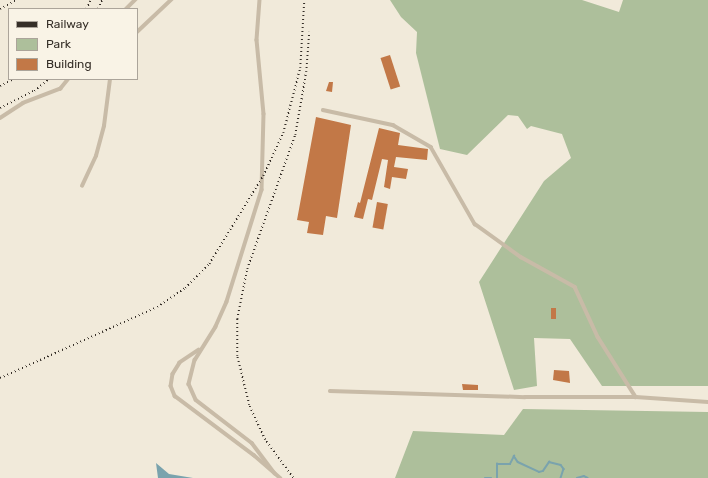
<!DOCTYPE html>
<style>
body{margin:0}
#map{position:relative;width:708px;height:478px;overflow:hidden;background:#f1eada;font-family:Rubik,sans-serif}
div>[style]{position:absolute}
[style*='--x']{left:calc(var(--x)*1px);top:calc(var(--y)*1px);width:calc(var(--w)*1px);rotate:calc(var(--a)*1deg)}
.green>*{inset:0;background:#adbf9b}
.water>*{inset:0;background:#7aa3ad}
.stream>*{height:1.5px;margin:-0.75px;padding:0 0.75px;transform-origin:0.75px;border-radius:0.75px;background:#7aa3ad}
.building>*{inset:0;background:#c27847;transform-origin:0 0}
.service>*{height:3.5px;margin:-1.75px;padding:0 1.75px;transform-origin:1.75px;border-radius:1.75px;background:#c8bba7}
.rail>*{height:1.5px;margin-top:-0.75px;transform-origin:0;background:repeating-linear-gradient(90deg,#352e27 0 1px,transparent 0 4px)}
span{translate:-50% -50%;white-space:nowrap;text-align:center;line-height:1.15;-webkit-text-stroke:3px #f9f3e6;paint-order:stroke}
.legend{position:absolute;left:8px;top:8px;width:130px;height:72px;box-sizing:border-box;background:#f9f3e6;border:1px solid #aba49a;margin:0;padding:5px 7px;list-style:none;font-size:12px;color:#352e27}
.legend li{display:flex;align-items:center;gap:8px;height:20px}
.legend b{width:20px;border:1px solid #aba49a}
</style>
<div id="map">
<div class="green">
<i style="clip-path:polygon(390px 0,582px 0,619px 12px,623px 0,708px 0,708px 386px,602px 386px,570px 339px,534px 338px,537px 386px,514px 390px,479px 282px,544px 181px,571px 158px,562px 134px,531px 126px,527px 129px,518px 116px,508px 115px,467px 155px,440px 149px,416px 53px,417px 32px,401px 17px)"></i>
<i style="clip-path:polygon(523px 409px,708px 412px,708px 478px,395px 478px,413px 431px,504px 435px)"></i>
</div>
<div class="water">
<i style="clip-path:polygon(156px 463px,169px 474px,193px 478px,158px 478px)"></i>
</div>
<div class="stream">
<i style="--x:485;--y:478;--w:6;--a:0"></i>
<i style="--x:497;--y:478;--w:14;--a:-90"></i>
<i style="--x:497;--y:464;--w:13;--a:0"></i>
<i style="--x:510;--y:464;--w:9;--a:-63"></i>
<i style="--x:514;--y:456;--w:7;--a:56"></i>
<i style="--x:518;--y:462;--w:23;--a:25"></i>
<i style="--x:539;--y:472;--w:4;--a:-14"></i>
<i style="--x:543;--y:471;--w:11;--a:-56"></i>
<i style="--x:549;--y:462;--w:12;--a:14"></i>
<i style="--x:561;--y:465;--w:5;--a:53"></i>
<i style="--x:564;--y:469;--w:9;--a:108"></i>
<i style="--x:577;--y:478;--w:7;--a:-16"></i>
<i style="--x:584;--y:476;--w:4;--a:27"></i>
</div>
<div class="building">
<i style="left:390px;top:55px;width:33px;height:10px;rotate:72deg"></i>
<i style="clip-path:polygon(329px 82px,333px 82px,332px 92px,326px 91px)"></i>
<i style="clip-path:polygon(316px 117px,351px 125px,337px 218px,326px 216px,323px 235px,307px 233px,309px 222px,297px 220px)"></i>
<i style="clip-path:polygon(379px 128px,400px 133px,398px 145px,428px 149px,427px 160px,396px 157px,394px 167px,408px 169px,406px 179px,392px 177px,390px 189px,384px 187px,388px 160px,382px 159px,372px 200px,368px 199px,363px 219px,354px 217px,358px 202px,360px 203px)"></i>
<i style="left:377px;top:202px;width:11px;height:26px;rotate:10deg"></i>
<i style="left:551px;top:308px;width:5px;height:11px"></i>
<i style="clip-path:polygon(554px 370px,569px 371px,570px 383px,553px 380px)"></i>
<i style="clip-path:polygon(462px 384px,478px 385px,478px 390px,463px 390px)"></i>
</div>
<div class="service">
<i style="--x:260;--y:0;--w:40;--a:94.3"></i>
<i style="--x:257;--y:40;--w:74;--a:84.6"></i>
<i style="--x:264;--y:114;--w:76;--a:91.5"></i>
<i style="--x:262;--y:190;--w:117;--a:107.4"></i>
<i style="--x:227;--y:302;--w:27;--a:114"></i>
<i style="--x:216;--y:327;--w:39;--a:122"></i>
<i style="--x:195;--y:360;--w:25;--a:104"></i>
<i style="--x:189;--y:384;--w:17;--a:66"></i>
<i style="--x:196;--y:400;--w:71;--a:37.5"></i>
<i style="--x:252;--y:443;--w:38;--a:53"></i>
<i style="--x:126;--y:9;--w:13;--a:-45"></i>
<i style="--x:137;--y:32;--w:47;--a:-43.3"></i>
<i style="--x:323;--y:110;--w:72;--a:12.1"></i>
<i style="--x:393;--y:125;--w:44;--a:30.1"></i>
<i style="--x:431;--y:147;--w:89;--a:60.3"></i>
<i style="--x:475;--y:224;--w:57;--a:35.7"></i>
<i style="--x:521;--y:257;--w:62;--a:29.1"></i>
<i style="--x:575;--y:287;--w:55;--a:65.3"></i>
<i style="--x:598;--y:337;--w:71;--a:57.7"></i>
<i style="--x:0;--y:118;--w:27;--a:-33"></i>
<i style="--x:23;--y:103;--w:40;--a:-21"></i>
<i style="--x:60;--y:89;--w:13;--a:-51"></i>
<i style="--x:82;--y:186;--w:33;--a:-65"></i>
<i style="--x:96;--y:156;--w:31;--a:-75"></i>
<i style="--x:104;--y:126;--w:47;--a:-82.7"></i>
<i style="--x:199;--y:350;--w:23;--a:146"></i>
<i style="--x:180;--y:363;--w:13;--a:122"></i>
<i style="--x:173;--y:374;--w:12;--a:99"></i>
<i style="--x:171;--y:386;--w:11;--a:68"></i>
<i style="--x:175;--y:396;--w:99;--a:36.8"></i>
<i style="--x:254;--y:455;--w:35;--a:41"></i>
<i style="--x:330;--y:391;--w:195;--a:1.8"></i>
<i style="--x:525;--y:397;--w:111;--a:0"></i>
<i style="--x:636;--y:397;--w:72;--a:4"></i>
</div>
<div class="rail">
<i style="--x:0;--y:9;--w:18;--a:-29"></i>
<i style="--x:86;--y:9;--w:10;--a:-61"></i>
<i style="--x:98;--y:9;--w:10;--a:-66"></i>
<i style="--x:0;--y:86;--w:16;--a:-27"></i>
<i style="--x:0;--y:108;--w:38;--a:-27"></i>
<i style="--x:34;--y:91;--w:19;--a:-39"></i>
<i style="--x:0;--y:378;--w:172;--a:-24.3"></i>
<i style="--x:157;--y:307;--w:34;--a:-34"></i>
<i style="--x:185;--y:288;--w:34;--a:-45"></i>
<i style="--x:209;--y:264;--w:103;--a:-58.5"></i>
<i style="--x:263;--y:176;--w:47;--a:-65.1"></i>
<i style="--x:283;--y:133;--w:67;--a:-75.3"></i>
<i style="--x:300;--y:68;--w:68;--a:-86.6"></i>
<i style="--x:293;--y:478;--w:47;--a:-126.4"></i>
<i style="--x:265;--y:440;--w:38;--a:-115"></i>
<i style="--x:249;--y:405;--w:50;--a:-103.8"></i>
<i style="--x:237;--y:356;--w:37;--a:-90"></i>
<i style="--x:237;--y:319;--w:51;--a:-78.7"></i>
<i style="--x:247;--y:269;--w:142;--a:-70.3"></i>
<i style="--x:295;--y:135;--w:64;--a:-80.1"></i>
<i style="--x:306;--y:72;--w:40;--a:-85.7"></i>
</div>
<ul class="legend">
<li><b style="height:5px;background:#352e27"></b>Railway</li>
<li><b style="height:11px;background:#adbf9b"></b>Park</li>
<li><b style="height:11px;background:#c27847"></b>Building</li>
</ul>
</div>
